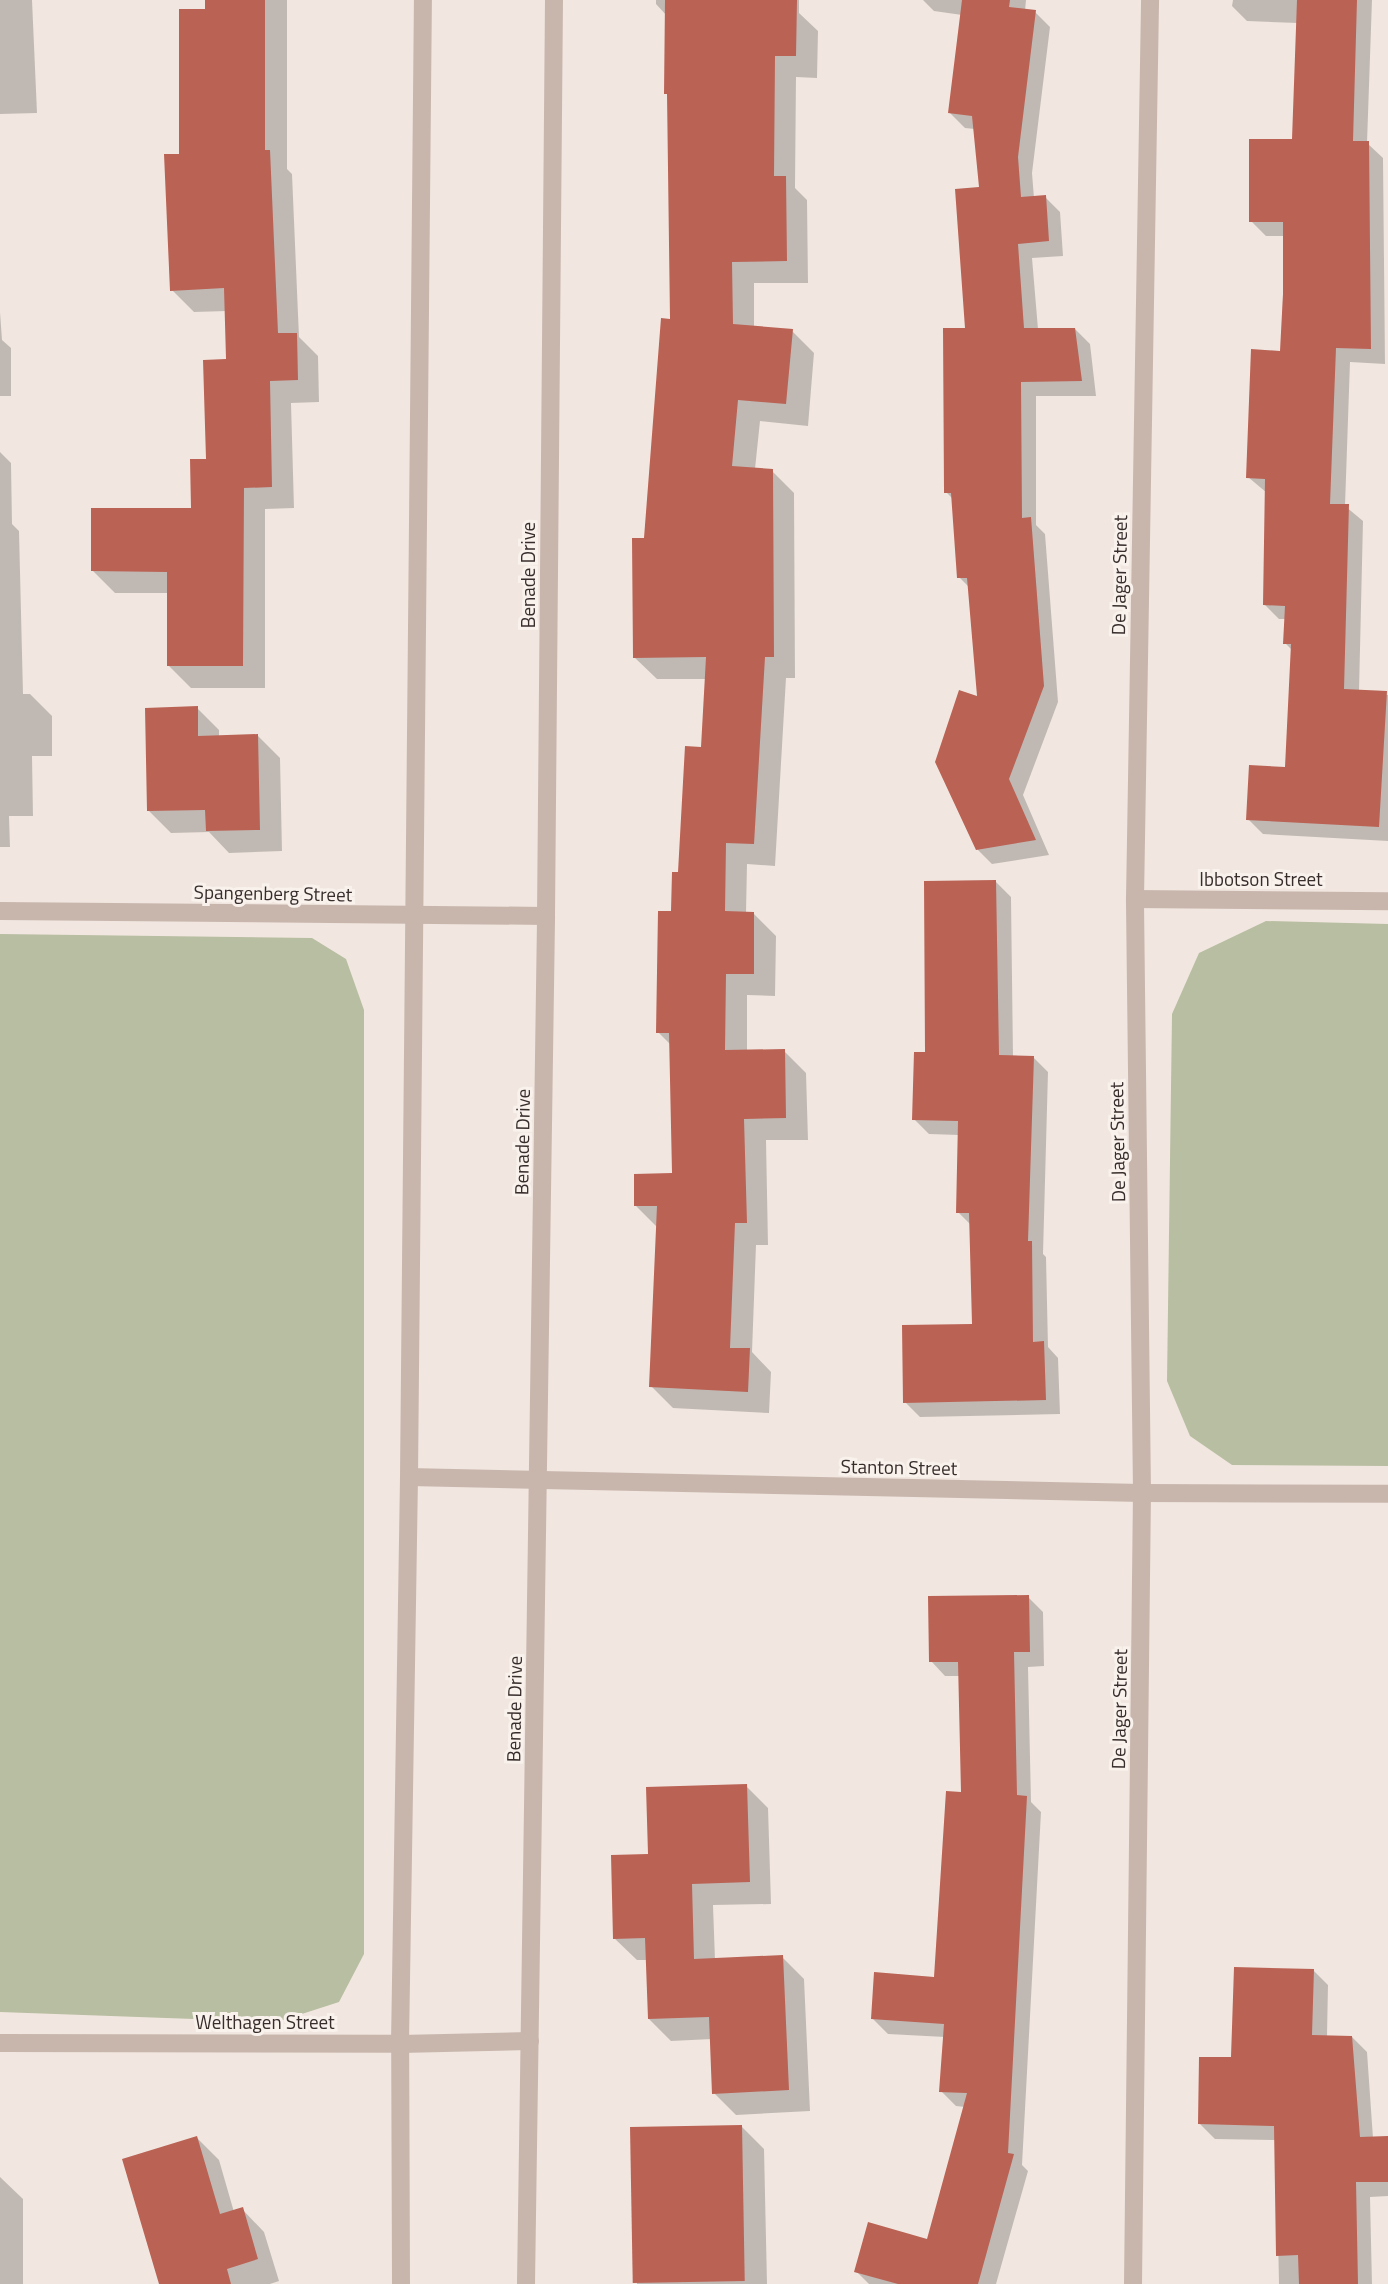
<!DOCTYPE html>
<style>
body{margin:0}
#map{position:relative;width:1388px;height:2284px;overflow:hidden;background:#f1e7e0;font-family:"Titillium Web",sans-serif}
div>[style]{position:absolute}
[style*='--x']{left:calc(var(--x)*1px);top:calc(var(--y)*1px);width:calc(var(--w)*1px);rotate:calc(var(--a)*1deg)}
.green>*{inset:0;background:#b8bea1}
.shadow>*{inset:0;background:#0003}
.building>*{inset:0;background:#ba6254;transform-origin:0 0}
.minor>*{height:18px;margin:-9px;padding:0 9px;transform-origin:9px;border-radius:9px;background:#c8b6ad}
span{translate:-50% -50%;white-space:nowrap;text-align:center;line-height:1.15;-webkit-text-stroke:6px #f8f1ec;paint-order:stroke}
.street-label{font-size:19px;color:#372d2b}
</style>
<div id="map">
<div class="green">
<i style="clip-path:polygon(1266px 921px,1388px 924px,1388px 1466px,1232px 1465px,1190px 1436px,1167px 1381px,1172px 1014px,1199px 953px)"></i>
<i style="clip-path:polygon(0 934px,312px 938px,346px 959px,364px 1010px,364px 1954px,339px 2002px,277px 2022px,0 2012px)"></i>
</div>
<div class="shadow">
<i style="clip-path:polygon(0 0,32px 0,37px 113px,0 114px)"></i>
<i style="clip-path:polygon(207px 0,287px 0,287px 169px,292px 174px,299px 337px,318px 356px,319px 402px,291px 403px,294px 508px,265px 509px,265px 688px,191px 688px,169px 666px,169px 593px,115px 593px,93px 571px,193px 510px,207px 460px,228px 361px,227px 311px,194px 312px,172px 290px,181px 156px)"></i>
<i style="clip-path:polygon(656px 0,799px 0,799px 13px,818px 31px,817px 78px,796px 77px,795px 188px,807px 200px,808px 283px,754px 283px,754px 328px,792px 331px,814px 353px,808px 426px,760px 421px,755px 469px,772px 471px,794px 493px,795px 678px,786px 678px,775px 866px,747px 864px,746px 913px,754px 914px,776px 936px,775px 996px,747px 995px,747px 1051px,784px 1051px,806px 1073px,808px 1140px,766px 1140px,768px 1245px,756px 1245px,752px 1352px,771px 1372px,769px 1413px,673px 1408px,651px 1386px,658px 1228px,636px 1206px,674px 1175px,671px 1045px,658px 1032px,673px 912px,703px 749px,707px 679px,657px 679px,634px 657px,672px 321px,667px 16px,656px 4px)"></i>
<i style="clip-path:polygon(923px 0,1026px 0,1025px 11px,1035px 12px,1050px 27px,1032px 173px,1034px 198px,1045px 197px,1060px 212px,1063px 256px,1032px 258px,1038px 329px,1075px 329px,1090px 344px,1096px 396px,1036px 396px,1036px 525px,1045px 534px,1058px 702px,1023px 795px,1049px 855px,992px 864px,977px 849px,979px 698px,970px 588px,959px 577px,954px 500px,946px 492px,981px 189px,975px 129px,965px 128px,950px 113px,962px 15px,934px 11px)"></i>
<i style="clip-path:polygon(1233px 0,1372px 0,1367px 143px,1383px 158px,1385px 364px,1350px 362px,1345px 506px,1363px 521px,1359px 692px,1388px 695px,1388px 841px,1263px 834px,1248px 819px,1286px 769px,1293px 651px,1285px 643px,1286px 619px,1279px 619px,1264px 604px,1267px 493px,1248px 477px,1282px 353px,1284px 236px,1266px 236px,1251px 221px,1294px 141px,1298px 23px,1247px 21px,1232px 6px)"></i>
<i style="clip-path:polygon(0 312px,2px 340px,11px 348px,11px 396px,0 396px)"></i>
<i style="clip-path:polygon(0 452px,11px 463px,12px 524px,19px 531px,23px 694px,30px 694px,52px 716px,52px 756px,32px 756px,33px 816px,9px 816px,10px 847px,0 847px)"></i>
<i style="clip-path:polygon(197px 708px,219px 730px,219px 737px,258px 736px,280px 758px,282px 851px,229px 853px,209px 832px,171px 833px,149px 811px)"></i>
<i style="clip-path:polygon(996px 882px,1011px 897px,1013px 1057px,1033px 1057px,1048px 1072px,1043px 1254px,1046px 1257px,1048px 1347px,1058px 1358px,1060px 1414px,920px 1417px,905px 1402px,974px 1326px,972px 1226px,958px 1212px,959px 1135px,929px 1134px,914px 1119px,927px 1054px)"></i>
<i style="clip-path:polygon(1028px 1597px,1043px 1612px,1044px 1666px,1028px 1667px,1031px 1802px,1041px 1812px,1022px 2165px,1028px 2171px,996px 2284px,869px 2284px,856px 2271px,928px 2241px,965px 2107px,956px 2106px,941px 2091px,945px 2037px,888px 2034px,873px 2019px,936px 1979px,963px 1793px,960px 1676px,945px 1676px,931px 1661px)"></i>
<i style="clip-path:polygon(746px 1786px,768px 1808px,771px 1904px,713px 1905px,715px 1960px,782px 1957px,804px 1979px,810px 2111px,736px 2115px,714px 2093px,712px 2039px,671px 2041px,649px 2019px,647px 1960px,637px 1960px,614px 1938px,650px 1856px)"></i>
<i style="clip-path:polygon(1313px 1970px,1328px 1985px,1327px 2037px,1352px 2037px,1367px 2052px,1373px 2138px,1388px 2138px,1388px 2196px,1370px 2197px,1372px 2284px,1279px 2284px,1276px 2140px,1215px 2139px,1200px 2124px,1233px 2059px)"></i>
<i style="clip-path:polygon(742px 2127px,764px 2149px,767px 2284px,637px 2284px,632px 2129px)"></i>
<i style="clip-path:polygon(197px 2138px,219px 2160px,234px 2212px,242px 2209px,264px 2232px,279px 2281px,270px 2284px,161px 2284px)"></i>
<i style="clip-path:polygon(0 2177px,23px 2199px,23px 2284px,0 2284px)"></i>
</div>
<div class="building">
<i style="clip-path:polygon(205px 0,265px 0,265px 150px,270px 150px,278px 333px,297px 333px,298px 380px,270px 381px,272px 487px,244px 488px,243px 666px,167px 666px,167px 572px,91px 571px,91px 508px,191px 508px,190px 459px,206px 459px,203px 360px,226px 359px,224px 288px,170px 291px,164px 154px,179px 154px,179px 9px,205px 9px)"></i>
<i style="clip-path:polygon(665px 0,797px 0,796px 56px,775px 56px,774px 176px,786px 176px,787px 261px,732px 262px,733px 324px,793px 329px,786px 404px,738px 400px,732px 466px,773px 469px,774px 657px,765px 657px,754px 844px,726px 843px,725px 911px,754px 912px,754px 974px,726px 974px,725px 1050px,785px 1049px,786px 1118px,744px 1119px,747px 1223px,735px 1223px,730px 1348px,750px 1348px,748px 1392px,649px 1387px,657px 1206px,634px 1206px,634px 1174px,672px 1173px,669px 1033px,656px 1033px,658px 911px,671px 911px,672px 872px,678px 872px,685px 746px,701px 747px,706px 657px,633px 658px,632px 538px,644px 538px,661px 318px,670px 319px,667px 94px,664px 94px)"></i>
<i style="clip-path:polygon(962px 0,1010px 0,1009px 7px,1036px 10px,1018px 157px,1021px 197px,1046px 195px,1049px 241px,1018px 244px,1024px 328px,1075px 328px,1082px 381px,1021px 382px,1022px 518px,1031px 517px,1044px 686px,1009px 779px,1036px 840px,976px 850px,935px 762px,959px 690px,977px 696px,967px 578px,957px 578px,951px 493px,944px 493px,943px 328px,965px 328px,955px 189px,979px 187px,972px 116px,948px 113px)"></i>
<i style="clip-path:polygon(1297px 0,1357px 0,1353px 141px,1369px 141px,1371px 349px,1336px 348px,1330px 504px,1349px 504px,1344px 689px,1387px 691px,1379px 827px,1246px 820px,1249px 765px,1285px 767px,1291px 644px,1283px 644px,1285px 606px,1263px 605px,1265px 479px,1246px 478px,1251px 349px,1280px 351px,1283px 294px,1283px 222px,1249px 222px,1249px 139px,1292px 139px)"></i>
<i style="clip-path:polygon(198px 706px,198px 736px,258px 734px,260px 830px,206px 831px,205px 810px,147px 811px,145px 708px)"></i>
<i style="clip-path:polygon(996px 880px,999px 1055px,1034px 1056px,1028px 1241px,1032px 1241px,1033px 1342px,1044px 1341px,1046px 1400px,903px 1403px,902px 1325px,972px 1324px,969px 1213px,956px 1213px,958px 1121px,912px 1120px,914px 1052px,925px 1052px,924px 881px)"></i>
<i style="clip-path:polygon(1029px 1595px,1030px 1652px,1014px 1652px,1017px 1795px,1027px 1796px,1008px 2153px,1014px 2154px,978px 2284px,898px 2284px,854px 2272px,868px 2222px,927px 2239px,967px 2093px,939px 2092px,944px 2024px,871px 2019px,874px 1972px,934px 1977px,946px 1791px,961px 1792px,958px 1662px,929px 1662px,928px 1596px)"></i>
<i style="clip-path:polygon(747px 1784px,750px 1882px,692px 1884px,694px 1959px,783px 1955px,789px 2090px,712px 2094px,709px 2017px,648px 2019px,645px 1938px,613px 1939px,611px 1855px,648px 1854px,646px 1787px)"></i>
<i style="clip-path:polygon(1234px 1967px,1314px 1969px,1312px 2035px,1352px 2036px,1360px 2137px,1388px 2136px,1388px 2182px,1356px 2182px,1358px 2284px,1299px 2284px,1298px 2255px,1276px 2256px,1274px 2126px,1198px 2124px,1199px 2057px,1231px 2057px)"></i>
<i style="left:742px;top:2125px;width:156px;height:112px;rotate:89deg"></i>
<i style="clip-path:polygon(197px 2136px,220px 2214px,243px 2207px,258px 2259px,227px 2269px,231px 2284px,159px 2284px,122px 2159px)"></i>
</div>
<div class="minor">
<i style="--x:1135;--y:899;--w:253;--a:0.5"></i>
<i style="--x:0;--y:911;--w:546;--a:0.52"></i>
<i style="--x:409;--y:1477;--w:733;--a:1.25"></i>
<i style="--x:1142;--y:1493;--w:246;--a:0.2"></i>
<i style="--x:0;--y:2043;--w:400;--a:0.1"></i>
<i style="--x:400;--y:2044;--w:130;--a:-1.3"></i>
<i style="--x:401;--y:2284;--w:240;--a:-90.2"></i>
<i style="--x:400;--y:2044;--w:567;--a:-89.09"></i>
<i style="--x:409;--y:1477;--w:1477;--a:-89.46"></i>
<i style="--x:526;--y:2284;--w:1368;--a:-89.16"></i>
<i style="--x:546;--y:916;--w:916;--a:-89.5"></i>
<i style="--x:1133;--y:2284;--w:791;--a:-89.35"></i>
<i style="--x:1142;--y:1493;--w:594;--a:-90.68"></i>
<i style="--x:1135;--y:899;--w:899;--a:-89.04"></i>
</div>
<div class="street-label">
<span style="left:528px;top:575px;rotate:-90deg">Benade Drive</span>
<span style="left:1119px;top:575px;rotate:-89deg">De Jager Street</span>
<span style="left:1261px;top:879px">Ibbotson Street</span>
<span style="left:273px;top:893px;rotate:1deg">Spangenberg Street</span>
<span style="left:522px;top:1142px;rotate:-89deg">Benade Drive</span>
<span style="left:1117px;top:1142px;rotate:-91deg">De Jager Street</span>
<span style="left:899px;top:1467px;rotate:1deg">Stanton Street</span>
<span style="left:514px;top:1709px;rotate:-89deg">Benade Drive</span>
<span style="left:1119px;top:1709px;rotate:-89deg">De Jager Street</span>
<span style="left:265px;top:2022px">Welthagen Street</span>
</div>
</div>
